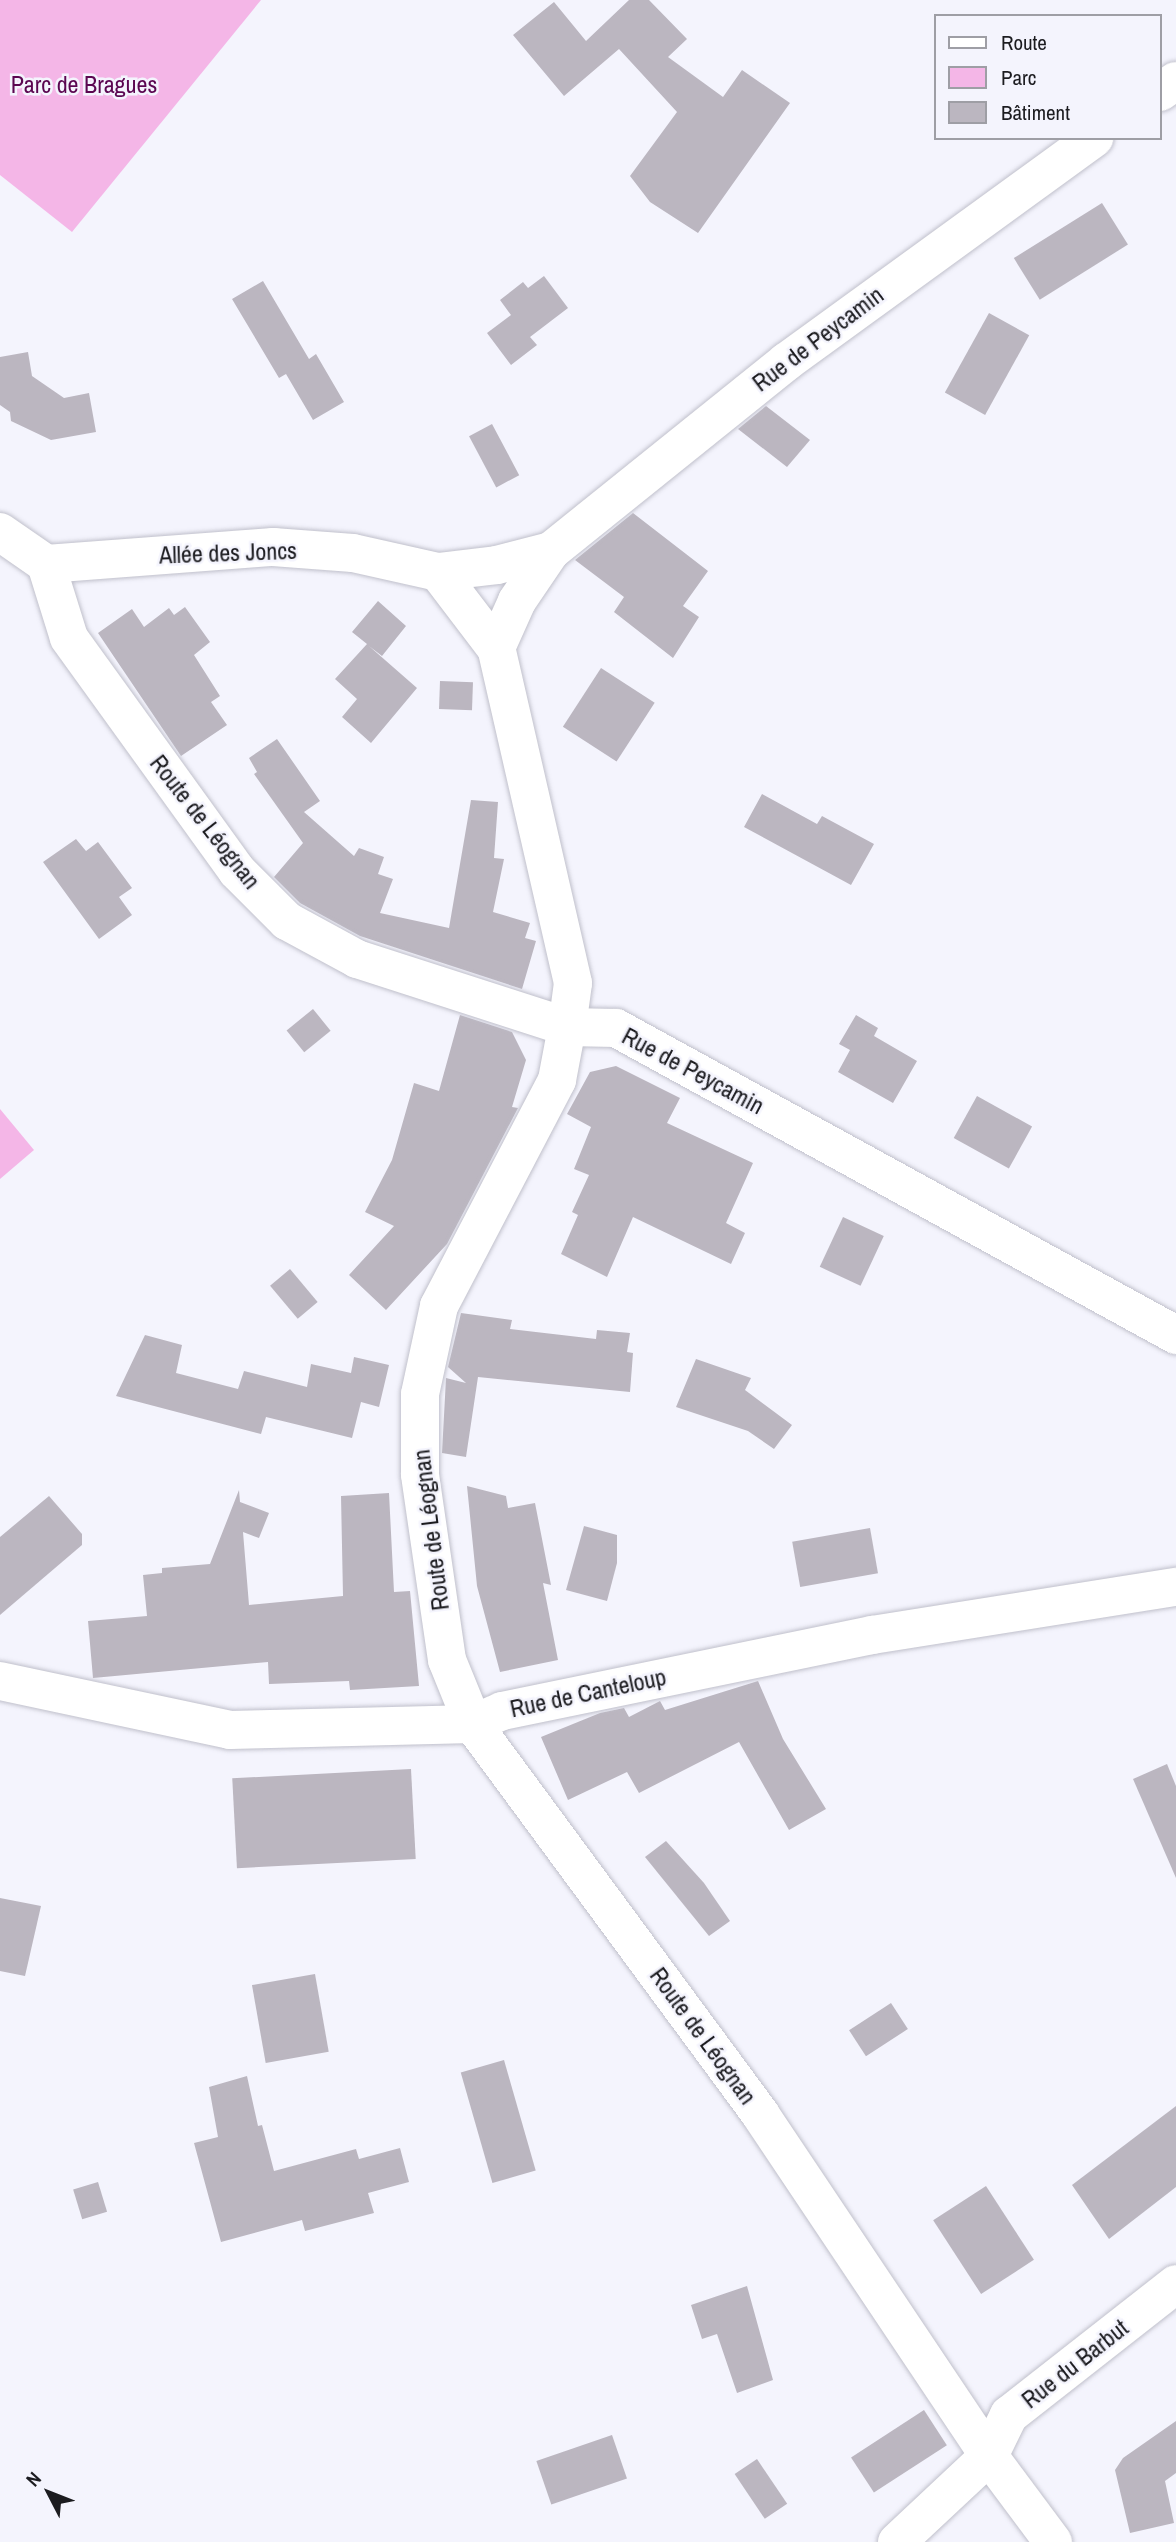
<!DOCTYPE html>
<meta charset="utf-8">
<style>
body{margin:0}
#map{position:relative;width:1176px;height:2542px;overflow:hidden;background:#f4f4fd;font-family:"Archivo Narrow",sans-serif}
div>[style]{position:absolute}
[style*='--x']{left:calc(var(--x)*1px);top:calc(var(--y)*1px);width:calc(var(--w)*1px);rotate:calc(var(--a)*1deg)}
.green>*{inset:0;background:#f4b6e7}
.building>*{inset:0;background:#bbb6c0;transform-origin:0 0}
.roads{filter:drop-shadow(0 0 2px #c0c0cb) drop-shadow(0 0 2px #c0c0cb)}
.minor>*{height:38px;margin:-19px;padding:0 19px;transform-origin:19px;border-radius:19px;background:#fff}
span{translate:-50% -50%;white-space:nowrap;text-align:center;line-height:1.15;-webkit-text-stroke:5px #f4f4fd;paint-order:stroke}
.park-label{font-size:24px;color:#5b0651}
.street-label{font-size:24px;color:#1c1c20}
.legend{position:absolute;left:934px;top:14px;width:228px;height:126px;box-sizing:border-box;background:#f4f4fd;border:2px solid #9e9ea5;margin:0;padding:9px 12px;list-style:none;font-size:21px;color:#1c1c20}
.legend li{display:flex;align-items:center;gap:14px;height:35px}
.legend b{width:35px;border:2px solid #9e9ea5}
.north{position:absolute;left:14px;top:2458px;width:70px;height:70px;-webkit-text-stroke:5px #f4f4fd;paint-order:stroke;rotate:312deg;font-size:19px;font-weight:700;line-height:28px;text-align:center;color:#1c1c20}
.north::after{content:'';display:block;margin:auto;width:24px;height:32px;background:#1c1c20;clip-path:polygon(50% 0,100% 100%,50% 72%,0 100%)}
</style>
<div id="map">
<div class="green">
<i style="clip-path:polygon(0 0,261px 0,72px 232px,0 175px)"></i>
<i style="clip-path:polygon(0 1109px,34px 1150px,0 1179px)"></i>
</div>
<div class="building">
<i style="clip-path:polygon(629px 0,649px 0,687px 39px,668px 57px,723px 97px,742px 70px,790px 103px,698px 233px,650px 202px,630px 176px,677px 112px,619px 49px,564px 96px,513px 35px,554px 2px,586px 41px)"></i>
<i style="left:1102px;top:203px;width:49px;height:104px;rotate:58deg"></i>
<i style="clip-path:polygon(544px 276px,568px 308px,530px 337px,537px 345px,511px 365px,487px 333px,511px 315px,500px 300px,523px 282px,528px 288px)"></i>
<i style="clip-path:polygon(263px 281px,309px 359px,316px 354px,344px 402px,313px 420px,286px 374px,279px 378px,232px 299px)"></i>
<i style="left:989px;top:313px;width:46px;height:91px;rotate:29deg"></i>
<i style="clip-path:polygon(28px 352px,32px 376px,64px 398px,89px 393px,96px 432px,51px 440px,11px 421px,10px 412px,0 405px,0 357px)"></i>
<i style="clip-path:polygon(766px 406px,810px 440px,787px 467px,738px 429px)"></i>
<i style="left:492px;top:424px;width:58px;height:26px;rotate:62deg"></i>
<i style="clip-path:polygon(633px 513px,708px 571px,683px 606px,699px 617px,673px 658px,614px 612px,624px 597px,575px 560px)"></i>
<i style="clip-path:polygon(378px 601px,406px 626px,382px 656px,369px 646px,417px 688px,371px 743px,342px 717px,357px 699px,335px 679px,367px 644px,352px 632px)"></i>
<i style="clip-path:polygon(185px 607px,210px 642px,194px 655px,220px 696px,211px 702px,227px 725px,181px 756px,98px 633px,132px 609px,144px 627px,169px 608px,174px 615px)"></i>
<i style="left:601px;top:668px;width:64px;height:70px;rotate:33deg"></i>
<i style="left:440px;top:681px;width:33px;height:28px;rotate:2deg"></i>
<i style="clip-path:polygon(277px 739px,320px 801px,304px 812px,354px 856px,359px 848px,384px 857px,378px 874px,393px 879px,380px 913px,449px 928px,471px 800px,498px 802px,494px 858px,504px 859px,493px 912px,530px 923px,525px 938px,536px 941px,522px 989px,360px 936px,300px 903px,274px 877px,303px 843px,254px 774px,257px 772px,249px 758px)"></i>
<i style="clip-path:polygon(762px 794px,817px 824px,822px 816px,874px 844px,851px 885px,744px 827px)"></i>
<i style="clip-path:polygon(76px 839px,86px 851px,98px 842px,132px 888px,119px 897px,132px 915px,99px 939px,43px 862px)"></i>
<i style="left:313px;top:1009px;width:28px;height:34px;rotate:51deg"></i>
<i style="clip-path:polygon(460px 1015px,512px 1032px,526px 1060px,512px 1107px,518px 1108px,447px 1244px,386px 1310px,349px 1275px,394px 1226px,365px 1212px,392px 1160px,414px 1083px,439px 1091px)"></i>
<i style="clip-path:polygon(856px 1015px,878px 1028px,874px 1036px,917px 1061px,893px 1103px,838px 1072px,850px 1050px,839px 1044px)"></i>
<i style="clip-path:polygon(616px 1066px,680px 1098px,667px 1123px,753px 1163px,726px 1223px,745px 1233px,731px 1264px,633px 1217px,607px 1277px,561px 1254px,578px 1215px,572px 1212px,589px 1175px,574px 1169px,591px 1127px,567px 1114px,590px 1072px)"></i>
<i style="left:977px;top:1096px;width:63px;height:48px;rotate:29deg"></i>
<i style="left:843px;top:1217px;width:45px;height:55px;rotate:25deg"></i>
<i style="left:290px;top:1269px;width:43px;height:26px;rotate:50deg"></i>
<i style="clip-path:polygon(461px 1313px,512px 1320px,510px 1329px,596px 1339px,597px 1330px,630px 1333px,627px 1352px,633px 1353px,630px 1392px,478px 1377px,466px 1457px,442px 1453px,446px 1378px,466px 1383px,448px 1367px)"></i>
<i style="clip-path:polygon(145px 1335px,182px 1345px,176px 1373px,238px 1389px,244px 1371px,307px 1387px,311px 1364px,351px 1373px,354px 1357px,389px 1365px,379px 1407px,361px 1402px,352px 1438px,266px 1417px,261px 1434px,116px 1396px)"></i>
<i style="clip-path:polygon(696px 1359px,751px 1378px,745px 1390px,792px 1425px,774px 1449px,748px 1431px,676px 1407px)"></i>
<i style="clip-path:polygon(467px 1486px,506px 1496px,508px 1508px,535px 1503px,551px 1585px,543px 1583px,558px 1660px,500px 1672px,477px 1586px)"></i>
<i style="clip-path:polygon(239px 1490px,240px 1502px,269px 1513px,259px 1538px,243px 1532px,249px 1605px,343px 1596px,341px 1496px,389px 1493px,394px 1592px,410px 1591px,419px 1686px,350px 1690px,349px 1681px,269px 1684px,268px 1662px,93px 1678px,88px 1621px,147px 1616px,143px 1575px,162px 1573px,162px 1568px,210px 1564px)"></i>
<i style="clip-path:polygon(49px 1496px,82px 1534px,82px 1545px,0 1615px,0 1537px)"></i>
<i style="clip-path:polygon(584px 1526px,617px 1535px,617px 1563px,607px 1601px,566px 1590px)"></i>
<i style="left:870px;top:1528px;width:46px;height:79px;rotate:80deg"></i>
<i style="clip-path:polygon(758px 1681px,783px 1739px,826px 1809px,789px 1830px,739px 1742px,639px 1793px,627px 1772px,568px 1800px,541px 1737px,600px 1713px,624px 1708px,629px 1717px,660px 1701px,665px 1710px)"></i>
<i style="clip-path:polygon(1167px 1764px,1176px 1786px,1176px 1878px,1133px 1779px)"></i>
<i style="left:411px;top:1769px;width:90px;height:179px;rotate:87deg"></i>
<i style="clip-path:polygon(666px 1841px,704px 1883px,730px 1921px,709px 1936px,645px 1857px)"></i>
<i style="clip-path:polygon(0 1898px,41px 1906px,25px 1976px,0 1971px)"></i>
<i style="left:315px;top:1974px;width:79px;height:64px;rotate:80deg"></i>
<i style="left:891px;top:2003px;width:31px;height:50px;rotate:57deg"></i>
<i style="left:504px;top:2060px;width:115px;height:45px;rotate:74deg"></i>
<i style="clip-path:polygon(247px 2076px,258px 2126px,262px 2125px,274px 2171px,356px 2149px,359px 2159px,400px 2148px,409px 2182px,368px 2193px,374px 2213px,305px 2231px,302px 2220px,221px 2242px,194px 2143px,218px 2137px,209px 2087px)"></i>
<i style="clip-path:polygon(1176px 2106px,1176px 2187px,1109px 2239px,1072px 2185px)"></i>
<i style="left:98px;top:2182px;width:31px;height:26px;rotate:73deg"></i>
<i style="left:986px;top:2186px;width:88px;height:63px;rotate:57deg"></i>
<i style="clip-path:polygon(747px 2286px,773px 2380px,737px 2393px,717px 2334px,702px 2339px,691px 2305px)"></i>
<i style="left:924px;top:2410px;width:42px;height:87px;rotate:57deg"></i>
<i style="clip-path:polygon(1176px 2421px,1176px 2473px,1165px 2481px,1174px 2523px,1130px 2533px,1115px 2470px,1123px 2458px)"></i>
<i style="left:612px;top:2435px;width:46px;height:80px;rotate:71deg"></i>
<i style="left:757px;top:2459px;width:54px;height:27px;rotate:56deg"></i>
</div>
<div class="roads">
<div class="minor">
<i style="--x:1160;--y:92;--w:19;--a:-35"></i>
<i style="--x:0;--y:532;--w:56;--a:34.8"></i>
<i style="--x:46;--y:564;--w:77;--a:72.7"></i>
<i style="--x:69;--y:638;--w:287;--a:54.2"></i>
<i style="--x:237;--y:871;--w:71;--a:45"></i>
<i style="--x:287;--y:921;--w:80;--a:28.5"></i>
<i style="--x:357;--y:959;--w:221;--a:17.9"></i>
<i style="--x:567;--y:1027;--w:49;--a:1.2"></i>
<i style="--x:616;--y:1028;--w:639;--a:28.73"></i>
<i style="--x:46;--y:564;--w:228;--a:-4.3"></i>
<i style="--x:273;--y:547;--w:80;--a:4.3"></i>
<i style="--x:353;--y:553;--w:87;--a:12.6"></i>
<i style="--x:438;--y:572;--w:96;--a:52.7"></i>
<i style="--x:438;--y:572;--w:59;--a:-6.8"></i>
<i style="--x:497;--y:565;--w:56;--a:-14.5"></i>
<i style="--x:0;--y:1681;--w:235;--a:12"></i>
<i style="--x:230;--y:1730;--w:243;--a:-1.4"></i>
<i style="--x:473;--y:1724;--w:32;--a:-24"></i>
<i style="--x:502;--y:1711;--w:378;--a:-11.6"></i>
<i style="--x:872;--y:1635;--w:308;--a:-9"></i>
<i style="--x:897;--y:2542;--w:126;--a:-43.1"></i>
<i style="--x:989;--y:2456;--w:46;--a:-64"></i>
<i style="--x:1009;--y:2415;--w:212;--a:-38.1"></i>
<i style="--x:1053;--y:2542;--w:107;--a:-126.7"></i>
<i style="--x:989;--y:2456;--w:410;--a:-123.8"></i>
<i style="--x:761;--y:2115;--w:486;--a:-126.4"></i>
<i style="--x:473;--y:1724;--w:69;--a:-112.1"></i>
<i style="--x:447;--y:1660;--w:188;--a:-98.3"></i>
<i style="--x:420;--y:1474;--w:80;--a:-90"></i>
<i style="--x:420;--y:1394;--w:90;--a:-77.8"></i>
<i style="--x:439;--y:1306;--w:255;--a:-62.4"></i>
<i style="--x:557;--y:1080;--w:54;--a:-79.3"></i>
<i style="--x:567;--y:1027;--w:44;--a:-82.2"></i>
<i style="--x:573;--y:983;--w:344;--a:-102.9"></i>
<i style="--x:496;--y:648;--w:51;--a:-65.9"></i>
<i style="--x:517;--y:601;--w:60;--a:-55.8"></i>
<i style="--x:551;--y:551;--w:302;--a:-38.8"></i>
<i style="--x:786;--y:362;--w:381;--a:-36"></i>
</div>
</div>
<div class="park-label">
<span style="left:84px;top:85px">Parc de Bragues</span>
</div>
<div class="street-label">
<span style="left:818px;top:339px;rotate:-37deg">Rue de Peycamin</span>
<span style="left:228px;top:553px;rotate:-2deg">Allée des Joncs</span>
<span style="left:205px;top:822px;rotate:52deg">Route de Léognan</span>
<span style="left:693px;top:1071px;rotate:28deg">Rue de Peycamin</span>
<span style="left:431px;top:1530px;rotate:-97deg">Route de Léognan</span>
<span style="left:588px;top:1693px;rotate:-12deg">Rue de Canteloup</span>
<span style="left:703px;top:2036px;rotate:54deg">Route de Léognan</span>
<span style="left:1075px;top:2364px;rotate:-38deg">Rue du Barbut</span>
</div>
<ul class="legend">
<li><b style="height:9px;background:#fff"></b>Route</li>
<li><b style="height:19px;background:#f4b6e7"></b>Parc</li>
<li><b style="height:19px;background:#bbb6c0"></b>Bâtiment</li>
</ul>
<div class="north">N</div>
</div>
